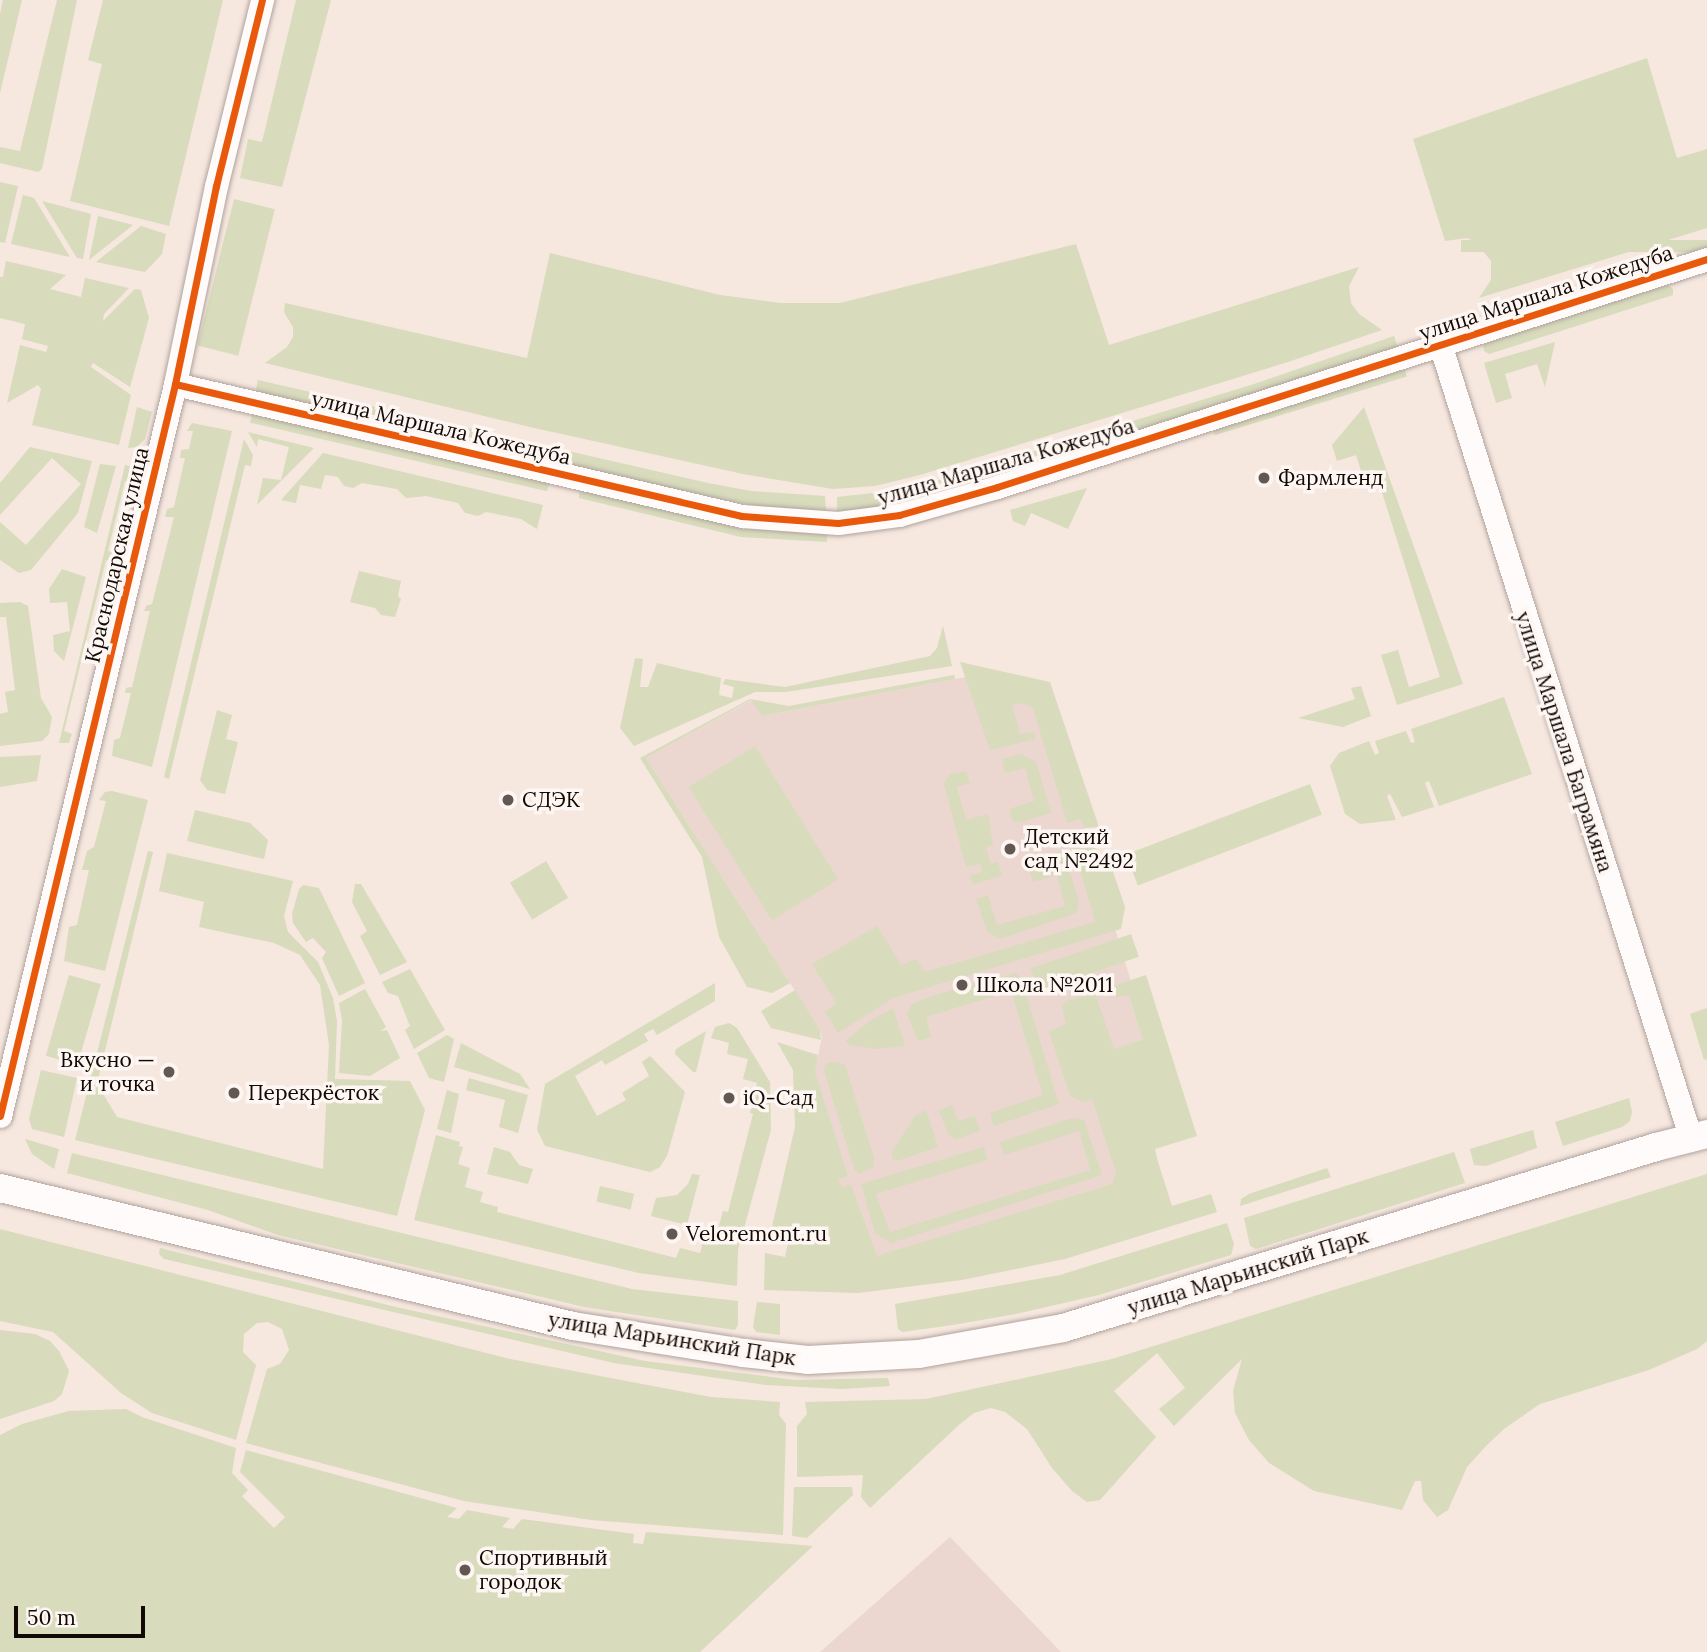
<!DOCTYPE html>
<meta charset="utf-8">
<style>
body{margin:0}
#map{position:relative;width:1707px;height:1652px;overflow:hidden;background:#f6e7df;font-family:Lora,serif}
div>[style]{position:absolute}
[style*='--x']{left:calc(var(--x)*1px);top:calc(var(--y)*1px);width:calc(var(--w)*1px);rotate:calc(var(--a)*1deg)}
.industrial>*{inset:0;background:#ebd7cf}
.education>*{inset:0;background:#ebd7d0}
.green>*{inset:0;background:#d8dbbc;transform-origin:0 0}
.roads{filter:drop-shadow(0 0 2px #b0a49d) drop-shadow(0 0 2px #b0a49d)}
.minor>*{height:23px;margin:-11.5px;padding:0 11.5px;transform-origin:11.5px;border-radius:11.5px;background:#fefbfa}
.major>*{height:28px;margin:-14px;padding:0 14px;transform-origin:14px;border-radius:14px;background:#fefbfa}
.cycleway>*{height:7px;margin:-3.5px;padding:0 3.5px;transform-origin:3.5px;border-radius:3.5px;background:#e8590c}
.dots>*{width:19px;height:19px;translate:-50% -50%;box-sizing:border-box;border:4px solid #fdf6f2;border-radius:50%}
span{translate:-50% -50%;white-space:nowrap;text-align:center;line-height:1.15;-webkit-text-stroke:7px #fdf6f2;paint-order:stroke}
.street-label{font-size:21px;color:#130904}
.poi-label{font-size:21px;color:#130904}
.left{translate:0 -50%;text-align:left}
.right{translate:-100% -50%;text-align:right}
.scale{position:absolute;left:14px;top:1606px;width:131px;height:32px;box-sizing:border-box;border:4px solid #130904;border-top:0;padding-left:9px;font-size:21px;line-height:24px;white-space:nowrap;color:#130904;-webkit-text-stroke:5px #fdf6f2;paint-order:stroke}
</style>
<div id="map">
<div class="industrial">
<i style="clip-path:polygon(950px 1537px,1061px 1652px,820px 1652px)"></i>
</div>
<div class="education">
<i style="clip-path:polygon(971px 676px,1048px 709px,1155px 1060px,1144px 1217px,855px 1274px,786px 1205px,822px 1037px,820px 1030px,646px 758px,752px 700px,762px 716px)"></i>
</div>
<div class="green">
<i style="clip-path:polygon(3px 0,22px 0,0 93px,0 14px)"></i>
<i style="clip-path:polygon(57px 0,77px 0,42px 169px,38px 172px,0 163px,0 147px,20px 151px)"></i>
<i style="clip-path:polygon(103px 0,223px 0,169px 226px,70px 201px,102px 64px,88px 60px)"></i>
<i style="clip-path:polygon(296px 0,331px 0,282px 187px,240px 178px,248px 139px,262px 142px)"></i>
<i style="clip-path:polygon(1647px 58px,1677px 158px,1707px 149px,1707px 228px,1479px 298px,1491px 280px,1491px 261px,1476px 242px,1467px 238px,1445px 241px,1413px 139px)"></i>
<i style="clip-path:polygon(0 182px,18px 186px,5px 243px,0 242px)"></i>
<i style="clip-path:polygon(23px 195px,34px 198px,70px 257px,11px 244px)"></i>
<i style="left:234px;top:199px;width:42px;height:151px;rotate:14deg"></i>
<i style="clip-path:polygon(42px 201px,91px 214px,83px 259px,77px 258px)"></i>
<i style="clip-path:polygon(98px 216px,133px 225px,89px 260px)"></i>
<i style="clip-path:polygon(141px 226px,166px 234px,162px 254px,145px 272px,96px 262px)"></i>
<i style="left:1707px;top:240px;width:12px;height:246px;rotate:90deg"></i>
<i style="clip-path:polygon(1076px 244px,1109px 345px,1359px 267px,1349px 286px,1351px 303px,1359px 314px,1382px 330px,1285px 363px,920px 475px,875px 486px,833px 489px,743px 474px,530px 427px,265px 363px,287px 347px,293px 337px,293px 327px,284px 312px,285px 303px,527px 358px,550px 253px,720px 295px,780px 303px,840px 303px)"></i>
<i style="clip-path:polygon(6px 261px,66px 275px,50px 289px,81px 297px,85px 278px,129px 288px,104px 314px,103px 321px,135px 289px,141px 290px,149px 318px,130px 387px,93px 363px,91px 367px,131px 395px,119px 445px,32px 425px,41px 389px,38px 385px,7px 403px,20px 345px,46px 352px,48px 346px,22px 339px,25px 324px,0 318px,0 277px,3px 277px)"></i>
<i style="clip-path:polygon(1667px 284px,1673px 289px,1673px 295px,1489px 354px,1484px 351px,1483px 343px,1493px 338px)"></i>
<i style="clip-path:polygon(1394px 336px,1398px 348px,978px 482px,869px 509px,837px 511px,837px 497px,910px 489px,1254px 384px)"></i>
<i style="clip-path:polygon(1555px 342px,1545px 387px,1537px 364px,1505px 374px,1512px 398px,1496px 403px,1484px 363px)"></i>
<i style="left:1404px;top:367px;width:10px;height:201px;rotate:73deg"></i>
<i style="clip-path:polygon(258px 380px,708px 483px,751px 491px,825px 496px,826px 512px,774px 510px,672px 489px,260px 393px,256px 389px)"></i>
<i style="clip-path:polygon(137px 407px,152px 412px,145px 439px,137px 447px,128px 448px)"></i>
<i style="clip-path:polygon(1364px 407px,1463px 684px,1397px 705px,1381px 655px,1398px 650px,1409px 687px,1440px 677px,1375px 470px,1362px 474px,1356px 455px,1337px 461px,1332px 445px)"></i>
<i style="left:253px;top:410px;width:305px;height:13px;rotate:13deg"></i>
<i style="clip-path:polygon(192px 423px,232px 431px,152px 767px,112px 756px,114px 740px,120px 738px,131px 693px,125px 693px,126px 688px,132px 687px,150px 611px,144px 611px,146px 606px,152px 604px,174px 517px,165px 517px,167px 509px,174px 507px,185px 458px,180px 458px,181px 450px,189px 449px,193px 431px,187px 431px)"></i>
<i style="clip-path:polygon(248px 432px,314px 448px,257px 505px,263px 478px,281px 480px,289px 447px,258px 439px,257px 447px)"></i>
<i style="clip-path:polygon(244px 439px,253px 455px,251px 466px,245px 465px,169px 779px,164px 777px)"></i>
<i style="clip-path:polygon(30px 447px,92px 461px,78px 513px,31px 570px,19px 573px,0 560px,0 522px,26px 545px,81px 484px,52px 458px,0 515px,0 483px)"></i>
<i style="clip-path:polygon(323px 453px,543px 505px,537px 529px,521px 519px,486px 512px,478px 516px,465px 513px,458px 503px,426px 496px,406px 498px,397px 489px,362px 483px,353px 488px,344px 486px,338px 477px,325px 475px,321px 489px,300px 485px,296px 503px,281px 500px)"></i>
<i style="clip-path:polygon(100px 464px,116px 466px,97px 533px,84px 527px)"></i>
<i style="clip-path:polygon(125px 465px,135px 468px,133px 483px,125px 481px,108px 551px,115px 553px,113px 561px,106px 560px,64px 731px,72px 734px,69px 743px,59px 743px)"></i>
<i style="clip-path:polygon(580px 487px,747px 529px,827px 534px,827px 542px,741px 537px,579px 498px)"></i>
<i style="clip-path:polygon(1087px 488px,1068px 529px,1031px 513px,1025px 526px,1013px 521px,1010px 510px)"></i>
<i style="clip-path:polygon(62px 569px,86px 577px,64px 661px,54px 651px,53px 635px,70px 631px,67px 602px,50px 603px,49px 589px)"></i>
<i style="clip-path:polygon(359px 571px,401px 581px,398px 596px,401px 599px,395px 617px,381px 615px,375px 608px,350px 602px)"></i>
<i style="clip-path:polygon(20px 602px,28px 606px,41px 698px,52px 717px,49px 734px,42px 741px,0 746px,0 714px,8px 712px,5px 692px,15px 690px,6px 617px,0 617px,0 603px)"></i>
<i style="clip-path:polygon(943px 626px,952px 666px,786px 692px,755px 692px,634px 746px,620px 728px,635px 658px,643px 659px,640px 687px,648px 687px,657px 663px,721px 678px,719px 695px,732px 698px,734px 687px,723px 684px,725px 679px,785px 687px,930px 656px,937px 648px)"></i>
<i style="clip-path:polygon(960px 662px,1050px 682px,1099px 827px,1084px 828px,1081px 819px,1067px 823px,1033px 708px,1021px 703px,1012px 705px,1020px 734px,1033px 732px,1036px 739px,990px 750px)"></i>
<i style="clip-path:polygon(954px 675px,955px 679px,762px 716px,751px 700px,646px 758px,790px 983px,772px 993px,747px 987px,719px 937px,702px 857px,640px 758px,750px 699px,789px 706px)"></i>
<i style="clip-path:polygon(1361px 686px,1371px 716px,1343px 727px,1298px 718px,1355px 699px,1351px 688px)"></i>
<i style="clip-path:polygon(1504px 697px,1532px 774px,1439px 806px,1429px 781px,1425px 783px,1434px 807px,1402px 817px,1390px 794px,1387px 796px,1396px 820px,1360px 824px,1345px 814px,1330px 766px,1339px 753px,1369px 741px,1375px 755px,1379px 753px,1375px 741px,1406px 731px,1411px 743px,1415px 742px,1411px 729px)"></i>
<i style="clip-path:polygon(217px 710px,232px 715px,226px 739px,238px 742px,225px 794px,207px 790px,200px 780px)"></i>
<i style="left:755px;top:746px;width:157px;height:78px;rotate:58deg"></i>
<i style="clip-path:polygon(1021px 754px,1036px 762px,1051px 813px,1020px 822px,1013px 822px,1009px 809px,1034px 801px,1025px 768px,1005px 773px,1002px 759px)"></i>
<i style="clip-path:polygon(41px 755px,37px 781px,0 787px,0 757px)"></i>
<i style="clip-path:polygon(966px 771px,970px 783px,957px 787px,966px 820px,988px 814px,993px 845px,986px 847px,991px 864px,998px 862px,1002px 876px,973px 884px,970px 875px,982px 872px,980px 864px,966px 867px,944px 784px,950px 774px)"></i>
<i style="left:1310px;top:784px;width:33px;height:197px;rotate:69deg"></i>
<i style="clip-path:polygon(112px 791px,148px 800px,105px 971px,64px 961px,69px 927px,77px 925px,89px 870px,82px 870px,87px 851px,94px 847px,106px 801px,99px 800px,105px 792px)"></i>
<i style="clip-path:polygon(195px 810px,250px 823px,268px 840px,264px 859px,187px 841px)"></i>
<i style="clip-path:polygon(1089px 843px,1109px 860px,1125px 907px,1121px 929px,893px 998px,838px 1033px,825px 1012px,836px 1003px,812px 964px,877px 926px,901px 965px,916px 959px,925px 972px,1095px 922px,1074px 848px)"></i>
<i style="clip-path:polygon(1063px 850px,1079px 901px,1076px 913px,1001px 939px,987px 932px,976px 899px,988px 895px,997px 925px,1065px 906px,1057px 875px,1033px 882px,1029px 869px,1033px 868px,1031px 860px)"></i>
<i style="clip-path:polygon(148px 851px,153px 852px,97px 1084px,117px 1117px,323px 1169px,329px 1045px,320px 985px,300px 955px,274px 943px,199px 927px,204px 902px,159px 891px,167px 853px,293px 881px,284px 916px,288px 932px,318px 962px,333px 998px,337px 1021px,335px 1079px,410px 1081px,425px 1110px,397px 1216px,75px 1140px)"></i>
<i style="left:546px;top:861px;width:43px;height:42px;rotate:59deg"></i>
<i style="clip-path:polygon(355px 884px,361px 884px,407px 962px,380px 975px,360px 936px,367px 931px,352px 902px)"></i>
<i style="clip-path:polygon(303px 885px,319px 888px,365px 983px,339px 996px,322px 958px,326px 952px,313px 938px,306px 942px,293px 923px,292px 914px,299px 889px)"></i>
<i style="left:1131px;top:934px;width:24px;height:106px;rotate:71deg"></i>
<i style="clip-path:polygon(410px 969px,445px 1030px,414px 1049px,405px 1030px,410px 1026px,398px 996px,388px 993px,382px 982px)"></i>
<i style="clip-path:polygon(1015px 973px,1021px 977px,1059px 1104px,994px 1126px,990px 1113px,1043px 1095px,1011px 991px,926px 1017px,931px 1037px,918px 1041px,907px 1014px,912px 1004px,932px 996px)"></i>
<i style="left:69px;top:975px;width:33px;height:84px;rotate:16deg"></i>
<i style="clip-path:polygon(1146px 975px,1197px 1136px,1155px 1149px,1158px 1162px,1172px 1206px,1211px 1194px,1217px 1212px,1065px 1259px,962px 1280px,858px 1293px,764px 1290px,765px 1253px,785px 1257px,789px 1239px,770px 1235px,795px 1127px,793px 1070px,777px 1042px,818px 1055px,815px 1072px,848px 1176px,838px 1179px,842px 1187px,851px 1185px,877px 1256px,1112px 1184px,1116px 1172px,1092px 1099px,1082px 1102px,1070px 1096px,1049px 1031px,1066px 1024px,1062px 1006px,1065px 1001px,1095px 993px,1114px 1049px,1143px 1040px,1129px 995px,1116px 997px,1113px 986px)"></i>
<i style="clip-path:polygon(715px 983px,715px 1001px,657px 1035px,653px 1029px,644px 1034px,648px 1041px,605px 1065px,602px 1060px,575px 1076px,597px 1116px,626px 1100px,622px 1093px,649px 1076px,642px 1062px,650px 1056px,685px 1092px,667px 1156px,660px 1167px,650px 1172px,545px 1146px,537px 1130px,545px 1084px)"></i>
<i style="clip-path:polygon(365px 989px,386px 1027px,380px 1031px,387px 1030px,400px 1058px,370px 1076px,339px 1073px,342px 1021px,339px 1003px)"></i>
<i style="clip-path:polygon(795px 990px,820px 1030px,821px 1040px,771px 1028px,761px 1011px)"></i>
<i style="clip-path:polygon(893px 1008px,905px 1046px,875px 1049px,850px 1045px,845px 1041px,871px 1020px)"></i>
<i style="clip-path:polygon(1707px 1008px,1707px 1059px,1704px 1060px,1690px 1014px)"></i>
<i style="clip-path:polygon(729px 1023px,737px 1028px,770px 1082px,771px 1130px,738px 1250px,737px 1286px,639px 1273px,414px 1220px,436px 1135px,460px 1142px,459px 1146px,463px 1147px,458px 1164px,470px 1168px,465px 1187px,483px 1192px,480px 1202px,498px 1207px,497px 1212px,676px 1258px,680px 1248px,700px 1253px,706px 1231px,717px 1233px,723px 1211px,728px 1212px,753px 1114px,750px 1113px,757px 1083px,743px 1079px,748px 1059px,727px 1054px,729px 1043px,711px 1038px,715px 1027px)"></i>
<i style="clip-path:polygon(706px 1031px,696px 1072px,693px 1072px,675px 1054px,676px 1049px)"></i>
<i style="clip-path:polygon(447px 1035px,454px 1039px,444px 1082px,429px 1078px,417px 1053px)"></i>
<i style="clip-path:polygon(461px 1043px,520px 1074px,530px 1089px,454px 1067px)"></i>
<i style="clip-path:polygon(836px 1062px,845px 1065px,874px 1158px,874px 1167px,859px 1174px,854px 1169px,824px 1070px,826px 1063px)"></i>
<i style="clip-path:polygon(41px 1070px,77px 1078px,64px 1137px,32px 1129px,29px 1119px)"></i>
<i style="clip-path:polygon(469px 1078px,528px 1095px,518px 1133px,499px 1127px,505px 1100px,466px 1090px)"></i>
<i style="clip-path:polygon(447px 1090px,459px 1094px,451px 1133px,437px 1129px)"></i>
<i style="clip-path:polygon(1629px 1098px,1632px 1112px,1630px 1121px,1622px 1127px,1563px 1146px,1555px 1122px)"></i>
<i style="clip-path:polygon(952px 1105px,958px 1121px,975px 1116px,980px 1131px,956px 1139px,948px 1134px,939px 1110px)"></i>
<i style="clip-path:polygon(926px 1110px,938px 1147px,897px 1161px,892px 1158px,892px 1152px,915px 1116px)"></i>
<i style="clip-path:polygon(1072px 1118px,1084px 1120px,1102px 1175px,891px 1243px,875px 1233px,861px 1184px,984px 1147px,987px 1160px,876px 1194px,890px 1232px,1090px 1170px,1079px 1131px,1004px 1155px,1000px 1142px)"></i>
<i style="clip-path:polygon(1533px 1130px,1537px 1148px,1486px 1166px,1474px 1165px,1470px 1149px)"></i>
<i style="clip-path:polygon(25px 1139px,59px 1149px,54px 1169px,32px 1154px)"></i>
<i style="clip-path:polygon(494px 1147px,510px 1152px,519px 1165px,533px 1169px,528px 1184px,487px 1174px)"></i>
<i style="clip-path:polygon(1454px 1152px,1465px 1183px,1256px 1249px,1250px 1246px,1244px 1218px)"></i>
<i style="clip-path:polygon(72px 1153px,632px 1289px,738px 1301px,738px 1325px,735px 1330px,584px 1307px,278px 1235px,208px 1210px,67px 1173px)"></i>
<i style="clip-path:polygon(1327px 1168px,1331px 1177px,1240px 1206px,1241px 1199px,1249px 1194px)"></i>
<i style="clip-path:polygon(692px 1174px,700px 1175px,687px 1225px,651px 1216px,656px 1198px,677px 1195px,688px 1184px)"></i>
<i style="clip-path:polygon(1707px 1174px,1707px 1341px,1697px 1349px,1649px 1370px,1540px 1404px,1504px 1429px,1486px 1446px,1467px 1467px,1448px 1510px,1437px 1517px,1423px 1500px,1421px 1481px,1415px 1481px,1402px 1510px,1314px 1491px,1269px 1463px,1249px 1440px,1235px 1413px,1233px 1391px,1242px 1359px,1174px 1426px,1159px 1409px,1185px 1388px,1157px 1353px,1114px 1391px,1156px 1437px,1100px 1500px,1087px 1502px,1072px 1491px,1052px 1468px,1027px 1429px,1005px 1412px,991px 1408px,974px 1413px,960px 1424px,870px 1508px,861px 1497px,863px 1475px,797px 1477px,797px 1426px,807px 1414px,805px 1402px,926px 1399px,1112px 1359px)"></i>
<i style="left:600px;top:1186px;width:35px;height:16px;rotate:13deg"></i>
<i style="clip-path:polygon(1227px 1223px,1234px 1244px,1231px 1255px,1099px 1295px,1016px 1314px,953px 1325px,902px 1332px,898px 1329px,895px 1304px,1060px 1275px)"></i>
<i style="clip-path:polygon(0 1229px,510px 1359px,711px 1397px,780px 1402px,779px 1415px,786px 1424px,783px 1535px,591px 1520px,464px 1501px,246px 1443px,267px 1369px,280px 1364px,289px 1350px,282px 1329px,268px 1322px,257px 1323px,244px 1334px,243px 1352px,256px 1365px,236px 1440px,152px 1413px,121px 1393px,53px 1332px,0 1321px)"></i>
<i style="clip-path:polygon(160px 1248px,396px 1307px,645px 1361px,795px 1380px,888px 1378px,890px 1386px,842px 1389px,766px 1385px,614px 1363px,164px 1259px,159px 1254px)"></i>
<i style="clip-path:polygon(757px 1302px,780px 1304px,780px 1335px,756px 1332px,753px 1327px)"></i>
<i style="clip-path:polygon(0 1330px,35px 1334px,50px 1341px,59px 1351px,69px 1371px,62px 1394px,54px 1401px,0 1419px)"></i>
<i style="clip-path:polygon(126px 1409px,142px 1417px,236px 1448px,232px 1473px,248px 1490px,242px 1496px,274px 1528px,285px 1517px,240px 1472px,246px 1450px,457px 1508px,447px 1517px,459px 1519px,467px 1510px,510px 1518px,502px 1527px,513px 1529px,522px 1519px,634px 1534px,633px 1543px,643px 1544px,646px 1532px,813px 1546px,700px 1652px,0 1652px,0 1435px,22px 1424px,69px 1411px)"></i>
<i style="clip-path:polygon(794px 1487px,852px 1487px,853px 1495px,807px 1538px,792px 1536px)"></i>
</div>
<div class="roads">
<div class="minor">
<i style="--x:1440;--y:344;--w:834;--a:72.48"></i>
<i style="--x:175;--y:384;--w:582;--a:13.11"></i>
<i style="--x:742;--y:516;--w:96;--a:4.2"></i>
<i style="--x:838;--y:523;--w:62;--a:-7.5"></i>
<i style="--x:899;--y:515;--w:102;--a:-15.9"></i>
<i style="--x:997;--y:487;--w:746;--a:-17.8"></i>
<i style="--x:0;--y:1116;--w:753;--a:-76.55"></i>
<i style="--x:175;--y:384;--w:202;--a:-78.3"></i>
<i style="--x:216;--y:186;--w:192;--a:-76.1"></i>
</div>
<div class="major">
<i style="--x:0;--y:1188;--w:589;--a:13.54"></i>
<i style="--x:573;--y:1326;--w:172;--a:9"></i>
<i style="--x:743;--y:1353;--w:65;--a:6.1"></i>
<i style="--x:808;--y:1360;--w:111;--a:-3.1"></i>
<i style="--x:919;--y:1354;--w:146;--a:-10.2"></i>
<i style="--x:1063;--y:1328;--w:620;--a:-16.97"></i>
<i style="--x:1656;--y:1147;--w:53;--a:-14.3"></i>
</div>
</div>
<div class="cycleway">
<i style="--x:175;--y:384;--w:582;--a:13.11"></i>
<i style="--x:742;--y:516;--w:96;--a:4.2"></i>
<i style="--x:838;--y:523;--w:62;--a:-7.5"></i>
<i style="--x:899;--y:515;--w:102;--a:-15.9"></i>
<i style="--x:997;--y:487;--w:746;--a:-17.8"></i>
<i style="--x:0;--y:1116;--w:753;--a:-76.55"></i>
<i style="--x:175;--y:384;--w:202;--a:-78.3"></i>
<i style="--x:216;--y:186;--w:192;--a:-76.1"></i>
</div>
<div class="dots">
<i style="left:1264px;top:478px;background:#625751"></i>
<i style="left:508px;top:800px;background:#625751"></i>
<i style="left:1010px;top:849px;background:#625751"></i>
<i style="left:962px;top:985px;background:#625751"></i>
<i style="left:169px;top:1072px;background:#625751"></i>
<i style="left:234px;top:1093px;background:#625751"></i>
<i style="left:729px;top:1098px;background:#625751"></i>
<i style="left:672px;top:1234px;background:#625751"></i>
<i style="left:465px;top:1570px;background:#625751"></i>
</div>
<div class="street-label">
<span style="left:1546px;top:293px;rotate:-18deg">улица Маршала Кожедуба</span>
<span style="left:441px;top:428px;rotate:13deg">улица Маршала Кожедуба</span>
<span style="left:1006px;top:462px;rotate:-16deg">улица Маршала Кожедуба</span>
<span style="left:117px;top:555px;rotate:-77deg">Краснодарская улица</span>
<span style="left:1564px;top:742px;rotate:72deg">улица Маршала Баграмяна</span>
<span style="left:1248px;top:1272px;rotate:-17deg">улица Марьинский Парк</span>
<span style="left:672px;top:1339px;rotate:9deg">улица Марьинский Парк</span>
</div>
<div class="poi-label">
<span class="left" style="left:1278px;top:478px">Фармленд</span>
<span class="left" style="left:522px;top:800px">СДЭК</span>
<span class="left" style="left:1024px;top:849px">Детский<br>сад №2492</span>
<span class="left" style="left:976px;top:985px">Школа №2011</span>
<span class="right" style="left:155px;top:1072px">Вкусно —<br>и точка</span>
<span class="left" style="left:248px;top:1093px">Перекрёсток</span>
<span class="left" style="left:743px;top:1098px">iQ-Сад</span>
<span class="left" style="left:686px;top:1234px">Veloremont.ru</span>
<span class="left" style="left:479px;top:1570px">Спортивный<br>городок</span>
</div>
<div class="scale">50 m</div>
</div>
